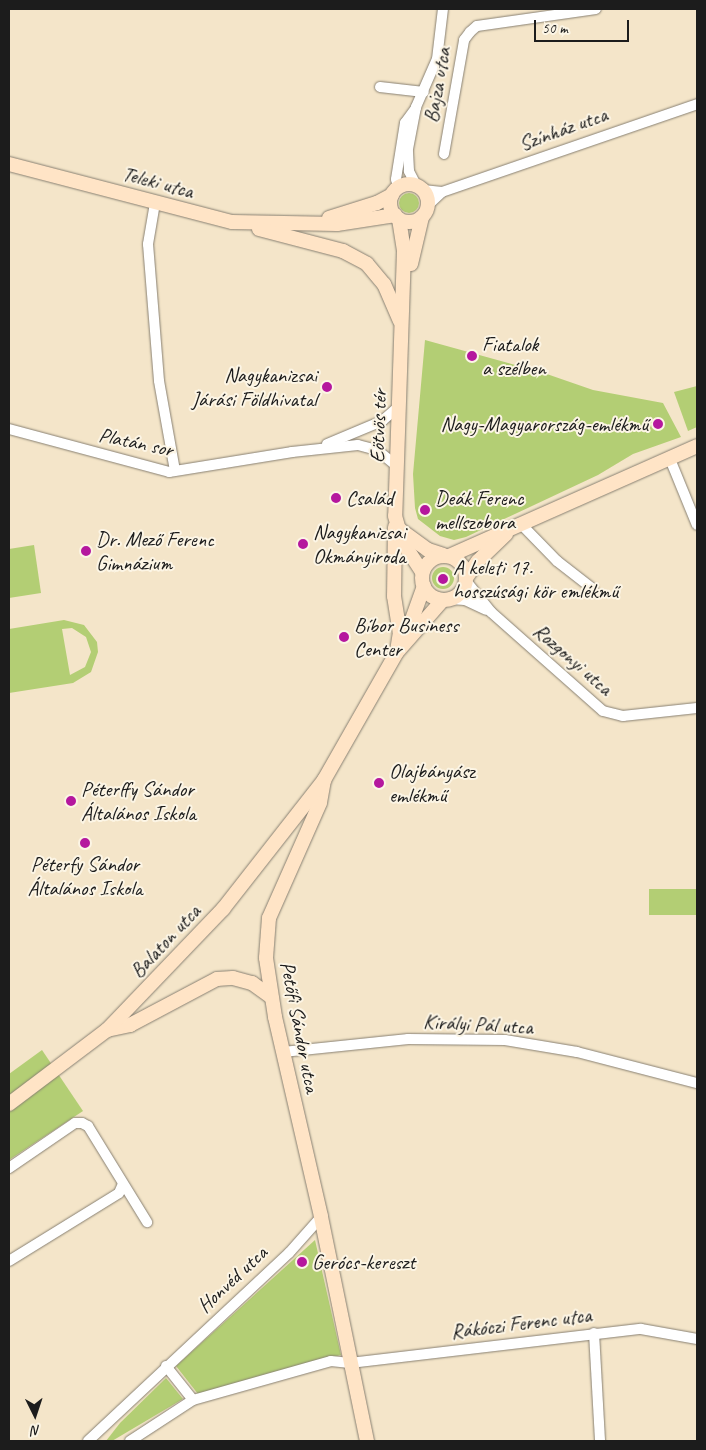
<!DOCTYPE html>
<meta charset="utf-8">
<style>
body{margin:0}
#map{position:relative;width:706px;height:1450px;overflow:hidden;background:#f4e5c9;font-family:Caveat,sans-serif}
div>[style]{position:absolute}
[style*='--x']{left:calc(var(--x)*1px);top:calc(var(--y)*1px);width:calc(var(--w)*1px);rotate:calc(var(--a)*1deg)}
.green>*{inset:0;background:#b3ce74;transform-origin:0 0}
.round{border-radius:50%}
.roads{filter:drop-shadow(0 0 1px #888072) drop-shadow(0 0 1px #888072)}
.street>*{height:10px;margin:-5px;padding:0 5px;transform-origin:5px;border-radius:5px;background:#fff}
.secondary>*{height:14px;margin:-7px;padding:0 7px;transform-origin:7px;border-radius:7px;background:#ffe4c6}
.secondary>.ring{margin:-7px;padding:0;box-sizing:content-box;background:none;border:14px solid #ffe4c6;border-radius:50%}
.dots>*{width:14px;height:14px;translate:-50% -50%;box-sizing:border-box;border:2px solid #fcf5e5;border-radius:50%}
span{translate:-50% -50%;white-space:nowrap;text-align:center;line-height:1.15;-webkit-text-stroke:4px #fcf5e5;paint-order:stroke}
.street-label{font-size:21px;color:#1c1c1c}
.poi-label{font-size:21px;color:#1c1c1c}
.left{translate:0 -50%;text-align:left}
.right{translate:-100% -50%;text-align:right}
.frame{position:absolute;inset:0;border:10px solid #1c1c1c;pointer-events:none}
.north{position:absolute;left:10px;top:1390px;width:50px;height:50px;-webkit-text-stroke:4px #fcf5e5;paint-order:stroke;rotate:176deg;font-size:14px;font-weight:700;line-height:20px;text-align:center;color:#1c1c1c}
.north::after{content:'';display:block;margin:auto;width:18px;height:22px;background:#1c1c1c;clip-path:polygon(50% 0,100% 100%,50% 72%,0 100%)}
.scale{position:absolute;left:534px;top:20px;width:95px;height:22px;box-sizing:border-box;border:2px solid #1c1c1c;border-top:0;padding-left:6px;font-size:15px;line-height:18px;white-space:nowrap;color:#1c1c1c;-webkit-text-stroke:4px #fcf5e5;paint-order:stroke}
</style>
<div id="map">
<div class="green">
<i class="round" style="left:399px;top:193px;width:20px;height:20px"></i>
<i style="clip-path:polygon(425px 340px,541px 372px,593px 390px,663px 403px,681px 437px,633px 454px,598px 475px,466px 537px,454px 540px,440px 536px,418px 519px,415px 508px,413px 474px)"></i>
<i style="clip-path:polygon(697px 386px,697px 427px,688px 431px,674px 392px)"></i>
<i style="clip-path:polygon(34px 545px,41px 593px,9px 598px,9px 549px)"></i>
<i class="round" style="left:432px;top:567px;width:22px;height:22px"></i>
<i style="clip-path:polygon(evenodd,64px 620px,84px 625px,97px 642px,98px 652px,91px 672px,73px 683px,9px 693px,9px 629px,64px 620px,72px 628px,86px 637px,91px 652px,85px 667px,70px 675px,62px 629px,72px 628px)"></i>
<i style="left:697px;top:889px;width:26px;height:48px;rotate:90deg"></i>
<i style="clip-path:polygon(42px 1050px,83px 1111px,9px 1160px,9px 1074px)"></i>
<i style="clip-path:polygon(315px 1240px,341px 1355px,198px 1394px,176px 1366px)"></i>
<i style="clip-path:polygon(166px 1378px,183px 1399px,112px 1441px,106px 1441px,120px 1423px)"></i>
</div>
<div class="roads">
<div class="street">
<i style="--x:380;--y:87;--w:44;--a:6.5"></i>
<i style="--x:444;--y:154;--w:116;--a:-80"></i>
<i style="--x:464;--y:40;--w:10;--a:-53"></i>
<i style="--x:470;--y:32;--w:9;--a:-41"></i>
<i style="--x:477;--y:26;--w:120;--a:-8.1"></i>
<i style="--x:416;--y:185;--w:16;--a:-117"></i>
<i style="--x:409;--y:171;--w:22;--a:-93"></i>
<i style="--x:408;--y:149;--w:43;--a:-79.2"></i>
<i style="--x:416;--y:107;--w:52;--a:-66.4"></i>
<i style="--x:437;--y:59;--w:50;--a:-83.2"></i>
<i style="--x:398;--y:187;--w:8;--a:-104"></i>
<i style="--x:396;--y:179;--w:57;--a:-80.9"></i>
<i style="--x:405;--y:123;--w:19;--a:-54"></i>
<i style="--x:423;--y:190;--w:19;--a:6"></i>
<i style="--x:155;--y:203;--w:42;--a:99.7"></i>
<i style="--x:148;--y:244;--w:137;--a:85.4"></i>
<i style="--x:159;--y:381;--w:91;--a:79.9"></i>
<i style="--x:428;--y:205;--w:19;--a:-43"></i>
<i style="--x:442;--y:192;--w:270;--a:-19"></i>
<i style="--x:9;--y:429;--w:166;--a:15"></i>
<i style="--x:169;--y:472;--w:125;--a:-9.2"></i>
<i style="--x:292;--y:452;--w:66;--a:-6.1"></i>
<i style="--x:358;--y:445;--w:20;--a:15"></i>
<i style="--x:377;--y:450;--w:26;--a:39"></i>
<i style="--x:327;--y:444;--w:60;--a:-22.7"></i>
<i style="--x:382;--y:421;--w:21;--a:-41"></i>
<i style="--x:670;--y:459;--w:71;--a:67.8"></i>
<i style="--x:521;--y:524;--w:52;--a:45.8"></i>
<i style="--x:557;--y:561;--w:46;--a:37.9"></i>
<i style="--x:466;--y:581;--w:40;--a:51"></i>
<i style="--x:491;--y:612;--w:149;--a:41.5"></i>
<i style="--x:603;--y:711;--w:21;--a:14"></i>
<i style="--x:623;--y:716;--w:74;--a:-6.2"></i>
<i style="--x:450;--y:599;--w:15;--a:4"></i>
<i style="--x:465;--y:600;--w:23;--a:25"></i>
<i style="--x:283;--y:1052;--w:126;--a:-5.9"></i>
<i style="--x:408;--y:1039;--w:97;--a:0.6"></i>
<i style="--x:505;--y:1040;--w:73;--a:9.5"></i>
<i style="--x:577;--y:1052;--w:124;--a:14.5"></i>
<i style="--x:9;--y:1168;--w:80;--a:-34.3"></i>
<i style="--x:75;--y:1123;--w:7;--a:0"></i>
<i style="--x:82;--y:1123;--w:7;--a:27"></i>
<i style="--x:88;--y:1126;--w:113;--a:58.4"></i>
<i style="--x:9;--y:1261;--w:129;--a:-31.7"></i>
<i style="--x:119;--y:1193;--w:8;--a:-67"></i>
<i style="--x:594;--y:1333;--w:108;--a:86.8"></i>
<i style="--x:166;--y:1366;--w:43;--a:51.5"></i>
<i style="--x:88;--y:1441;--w:275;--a:-43.1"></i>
<i style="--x:289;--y:1253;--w:48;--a:-48.4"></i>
<i style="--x:130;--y:1441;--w:75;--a:-33.1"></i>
<i style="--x:193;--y:1400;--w:143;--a:-15.8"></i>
<i style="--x:331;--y:1361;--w:19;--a:6"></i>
<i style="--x:350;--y:1363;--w:293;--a:-6.7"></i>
<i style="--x:641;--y:1329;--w:57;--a:10.1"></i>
</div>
<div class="secondary">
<i style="--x:9;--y:164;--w:230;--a:14.6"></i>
<i style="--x:232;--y:222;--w:105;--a:1.1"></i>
<i style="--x:337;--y:224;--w:59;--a:-8.8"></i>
<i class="ring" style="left:390px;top:184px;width:24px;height:24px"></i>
<i style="--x:329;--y:218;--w:50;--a:-17.4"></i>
<i style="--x:377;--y:203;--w:17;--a:-28"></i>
<i style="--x:399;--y:219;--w:32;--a:81"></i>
<i style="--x:404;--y:251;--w:265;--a:91.9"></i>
<i style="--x:395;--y:516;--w:26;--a:74"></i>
<i style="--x:402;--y:541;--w:37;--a:57"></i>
<i style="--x:259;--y:229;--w:87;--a:14.7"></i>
<i style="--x:343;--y:251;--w:27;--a:28"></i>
<i style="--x:367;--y:264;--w:26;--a:50"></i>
<i style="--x:384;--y:284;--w:40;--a:66.6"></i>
<i style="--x:411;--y:264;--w:48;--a:-76.8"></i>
<i style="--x:395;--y:527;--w:69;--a:90.8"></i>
<i style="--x:394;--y:596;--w:36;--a:81"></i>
<i style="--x:400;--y:632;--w:20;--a:99"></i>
<i style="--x:399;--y:529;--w:36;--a:36"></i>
<i style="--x:428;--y:550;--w:16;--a:18"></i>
<i style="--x:449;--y:556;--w:271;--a:-23.9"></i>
<i class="ring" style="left:422px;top:556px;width:30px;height:30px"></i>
<i style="--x:466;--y:578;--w:21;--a:-55"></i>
<i style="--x:478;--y:561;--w:39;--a:-44"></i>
<i style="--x:406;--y:636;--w:53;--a:-70.2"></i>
<i style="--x:324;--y:780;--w:23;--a:100"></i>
<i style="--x:320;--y:803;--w:126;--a:113.9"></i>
<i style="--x:269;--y:918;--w:40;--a:94.3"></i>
<i style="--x:266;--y:958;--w:60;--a:81.3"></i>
<i style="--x:275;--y:1017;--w:205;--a:77"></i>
<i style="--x:321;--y:1217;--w:229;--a:78.4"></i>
<i style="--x:107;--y:1030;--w:24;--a:-12"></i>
<i style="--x:130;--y:1025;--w:98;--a:-27.9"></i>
<i style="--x:217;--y:979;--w:16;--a:-4"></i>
<i style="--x:233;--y:978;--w:20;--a:15"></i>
<i style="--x:252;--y:983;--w:24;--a:36"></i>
<i style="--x:9;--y:1104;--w:123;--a:-37.1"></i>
<i style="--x:107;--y:1030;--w:168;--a:-46.2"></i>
<i style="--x:223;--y:909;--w:164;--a:-51.9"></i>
<i style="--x:324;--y:780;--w:147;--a:-60.3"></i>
<i style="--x:397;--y:652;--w:68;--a:-48.6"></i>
</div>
</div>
<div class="dots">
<i style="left:472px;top:356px;background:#b5179e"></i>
<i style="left:327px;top:387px;background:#b5179e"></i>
<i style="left:658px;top:424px;background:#b5179e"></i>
<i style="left:336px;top:498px;background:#b5179e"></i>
<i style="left:425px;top:510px;background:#b5179e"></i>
<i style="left:303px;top:544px;background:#b5179e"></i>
<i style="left:86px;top:551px;background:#b5179e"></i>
<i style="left:443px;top:579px;background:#b5179e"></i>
<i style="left:344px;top:637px;background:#b5179e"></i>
<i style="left:379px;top:783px;background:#b5179e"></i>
<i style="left:71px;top:801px;background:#b5179e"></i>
<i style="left:85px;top:843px;background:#b5179e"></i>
<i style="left:302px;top:1262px;background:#b5179e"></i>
</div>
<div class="street-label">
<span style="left:437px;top:85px;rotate:-80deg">Bajza utca</span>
<span style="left:563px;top:129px;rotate:-20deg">Színház utca</span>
<span style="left:158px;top:182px;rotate:15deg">Teleki utca</span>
<span style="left:378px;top:426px;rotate:-88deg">Eötvös tér</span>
<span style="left:136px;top:442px;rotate:12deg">Platán sor</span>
<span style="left:573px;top:659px;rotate:41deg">Rozgonyi utca</span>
<span style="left:165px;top:941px;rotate:-47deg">Balaton utca</span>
<span style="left:478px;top:1024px;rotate:3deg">Királyi Pál utca</span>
<span style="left:300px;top:1027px;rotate:79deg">Petőfi Sándor utca</span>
<span style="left:232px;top:1279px;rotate:-43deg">Honvéd utca</span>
<span style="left:521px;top:1323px;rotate:-7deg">Rákóczi Ferenc utca</span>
</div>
<div class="poi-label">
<span class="left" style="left:482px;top:356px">Fiatalok<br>a szélben</span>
<span class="right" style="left:317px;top:387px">Nagykanizsai<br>Járási Földhivatal</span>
<span class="right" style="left:648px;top:424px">Nagy-Magyarország-emlékmű</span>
<span class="left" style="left:346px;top:498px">Család</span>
<span class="left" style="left:435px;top:510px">Deák Ferenc<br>mellszobora</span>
<span class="left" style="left:313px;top:544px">Nagykanizsai<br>Okmányiroda</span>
<span class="left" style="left:96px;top:551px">Dr. Mező Ferenc<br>Gimnázium</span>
<span class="left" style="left:453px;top:579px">A keleti 17.<br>hosszúsági kör emlékmű</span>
<span class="left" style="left:354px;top:637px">Bíbor Business<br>Center</span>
<span class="left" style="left:389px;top:783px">Olajbányász<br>emlékmű</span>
<span class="left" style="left:81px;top:801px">Péterffy Sándor<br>Általános Iskola</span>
<span style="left:85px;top:876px">Péterfy Sándor<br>Általános Iskola</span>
<span class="left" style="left:312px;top:1262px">Gerócs-kereszt</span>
</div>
<div class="frame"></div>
<div class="north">N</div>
<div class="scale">50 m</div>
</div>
